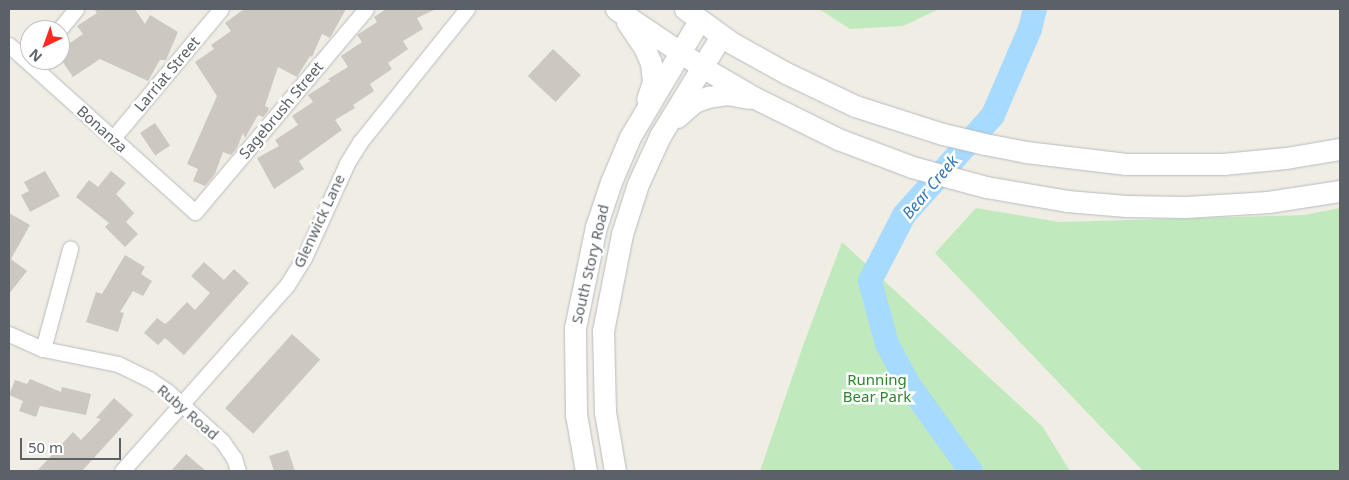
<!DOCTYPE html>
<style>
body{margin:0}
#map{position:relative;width:1349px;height:480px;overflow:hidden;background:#f0ede4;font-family:"Noto Sans",sans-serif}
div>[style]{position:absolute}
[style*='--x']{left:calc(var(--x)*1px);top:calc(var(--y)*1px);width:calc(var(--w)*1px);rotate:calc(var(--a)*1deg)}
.green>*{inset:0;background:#c0eabe}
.river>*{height:24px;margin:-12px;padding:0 12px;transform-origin:12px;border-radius:12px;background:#a6dbff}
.building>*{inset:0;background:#ccc8c1;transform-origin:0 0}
.roads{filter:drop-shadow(0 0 1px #b7bbc0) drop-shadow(0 0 1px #b7bbc0)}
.minor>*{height:15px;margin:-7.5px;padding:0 7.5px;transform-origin:7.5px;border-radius:7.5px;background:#fff}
.secondary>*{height:21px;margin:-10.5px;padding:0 10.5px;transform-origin:10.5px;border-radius:10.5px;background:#fff}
span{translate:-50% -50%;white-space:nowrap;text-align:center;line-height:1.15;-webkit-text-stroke:5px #fff;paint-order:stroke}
.street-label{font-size:15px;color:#5c6167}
.park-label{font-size:15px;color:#2c862d}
.water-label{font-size:16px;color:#3576b3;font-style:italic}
.frame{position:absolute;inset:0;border:10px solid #5c6167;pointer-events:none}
.north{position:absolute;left:20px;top:20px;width:50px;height:50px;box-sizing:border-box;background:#fff;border:1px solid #bec0c2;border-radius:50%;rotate:222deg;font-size:14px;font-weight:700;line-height:20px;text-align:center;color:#5c6167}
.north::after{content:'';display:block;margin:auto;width:18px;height:22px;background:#fb2a1f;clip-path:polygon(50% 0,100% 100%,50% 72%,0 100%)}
.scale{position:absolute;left:20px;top:438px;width:101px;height:22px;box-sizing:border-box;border:2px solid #5c6167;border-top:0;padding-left:6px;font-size:15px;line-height:18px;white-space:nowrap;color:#5c6167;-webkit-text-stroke:4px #fff;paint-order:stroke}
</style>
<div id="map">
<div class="green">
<i style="clip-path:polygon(819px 9px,939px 9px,903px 26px,850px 29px)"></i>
<i style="clip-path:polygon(976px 208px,1059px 222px,1304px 215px,1340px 208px,1340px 471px,1143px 471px,935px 253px)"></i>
<i style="clip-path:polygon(842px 242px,1042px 426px,1070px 471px,760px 471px,804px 343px)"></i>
</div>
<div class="river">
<i style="--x:971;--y:471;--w:106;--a:-125.8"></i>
<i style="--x:909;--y:385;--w:47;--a:-118.2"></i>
<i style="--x:887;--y:344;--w:65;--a:-105.1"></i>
<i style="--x:870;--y:281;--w:74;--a:-62.7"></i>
<i style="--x:904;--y:215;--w:134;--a:-48.3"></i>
<i style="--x:993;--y:115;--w:94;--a:-66.7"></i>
<i style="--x:1030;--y:29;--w:21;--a:-76"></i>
</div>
<div class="building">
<i style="clip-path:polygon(94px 9px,135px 9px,145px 24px,150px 15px,178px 32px,166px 60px,160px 60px,148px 81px,100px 59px,73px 77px,60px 58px,60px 50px,83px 34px,77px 26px,97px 13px)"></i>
<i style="clip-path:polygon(244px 9px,346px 9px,330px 38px,322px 34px,312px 57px,310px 56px,297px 77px,278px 67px,265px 106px,269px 108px,268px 111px,263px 117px,258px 115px,245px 138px,243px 133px,237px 148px,231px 155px,223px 152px,215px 174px,205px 186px,193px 181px,198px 169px,187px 164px,217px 96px,195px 62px,214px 49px,211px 45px,231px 31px,225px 23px)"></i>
<i style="clip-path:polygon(386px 9px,436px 9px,417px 18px,423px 29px,403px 41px,408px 49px,388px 63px,392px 69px,370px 84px,374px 91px,353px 105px,355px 108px,335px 120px,342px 130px,299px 161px,304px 169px,274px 189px,257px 158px,279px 146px,275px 140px,298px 125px,292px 116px,313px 102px,308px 95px,330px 81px,328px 79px,348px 67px,341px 56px,362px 42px,357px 35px,377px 22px,374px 17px)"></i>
<i style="left:553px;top:49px;width:38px;height:37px;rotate:43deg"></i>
<i style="left:155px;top:123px;width:27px;height:18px;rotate:56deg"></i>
<i style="clip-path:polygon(45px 171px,60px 196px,30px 212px,21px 195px,29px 191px,24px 182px)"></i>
<i style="clip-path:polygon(111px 171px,126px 183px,116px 194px,134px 213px,126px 222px,138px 234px,125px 247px,105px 227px,109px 223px,76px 197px,89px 180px,98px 187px)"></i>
<i style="clip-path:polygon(9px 213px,30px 225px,11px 259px,27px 271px,9px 294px)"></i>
<i style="clip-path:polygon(125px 255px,145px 267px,141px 274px,152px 281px,143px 296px,133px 291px,120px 312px,124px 313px,118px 332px,86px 322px,96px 292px,102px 294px)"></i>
<i style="clip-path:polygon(204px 262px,224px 280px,234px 269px,249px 283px,184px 355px,165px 338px,158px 345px,144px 333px,157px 318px,165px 324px,170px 320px,187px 302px,195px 310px,210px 293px,191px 276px)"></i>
<i style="left:292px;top:334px;width:38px;height:100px;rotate:42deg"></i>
<i style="clip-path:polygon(30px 379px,61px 392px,62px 387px,91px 394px,86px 415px,40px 406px,36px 417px,19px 411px,23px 401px,9px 395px,15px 380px,27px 384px)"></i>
<i style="clip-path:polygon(114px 398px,133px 415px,82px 471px,37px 471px,73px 432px,81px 440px,101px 419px,96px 418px)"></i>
<i style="clip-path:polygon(288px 450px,295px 471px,274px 471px,269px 456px)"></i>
<i style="clip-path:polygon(186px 454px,206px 471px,171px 471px)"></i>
</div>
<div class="roads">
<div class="minor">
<i style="--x:59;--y:30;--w:27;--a:-51"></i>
<i style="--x:9;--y:45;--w:250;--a:41.9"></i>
<i style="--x:195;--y:212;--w:265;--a:-49.9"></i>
<i style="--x:113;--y:138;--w:168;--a:-50.1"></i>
<i style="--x:9;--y:334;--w:37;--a:24"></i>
<i style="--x:43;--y:349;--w:76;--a:11.3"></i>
<i style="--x:118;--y:364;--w:34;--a:26"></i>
<i style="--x:149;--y:379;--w:23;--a:34"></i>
<i style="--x:168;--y:392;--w:73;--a:42.2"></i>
<i style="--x:222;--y:441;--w:21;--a:55"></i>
<i style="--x:234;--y:458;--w:14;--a:73"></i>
<i style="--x:43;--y:349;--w:104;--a:-74.9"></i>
<i style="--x:122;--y:471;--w:249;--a:-48.4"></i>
<i style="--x:287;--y:285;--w:32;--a:-58"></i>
<i style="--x:304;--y:258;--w:104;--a:-65.6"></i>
<i style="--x:347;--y:163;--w:25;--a:-58"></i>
<i style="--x:360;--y:142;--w:171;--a:-51.2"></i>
</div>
<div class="secondary">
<i style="--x:616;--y:9;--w:104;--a:34"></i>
<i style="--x:702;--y:67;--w:61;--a:30.3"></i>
<i style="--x:755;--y:98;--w:93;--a:26.3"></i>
<i style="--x:838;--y:139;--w:79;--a:20.7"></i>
<i style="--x:912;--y:167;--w:77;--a:15.1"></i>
<i style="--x:986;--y:187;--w:82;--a:9.8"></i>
<i style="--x:1067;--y:201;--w:59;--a:4.8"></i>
<i style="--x:1126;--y:206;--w:59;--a:1"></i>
<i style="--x:1185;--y:207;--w:83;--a:-3.4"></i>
<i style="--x:1268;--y:202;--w:73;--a:-8.7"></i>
<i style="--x:685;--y:9;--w:58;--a:35.9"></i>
<i style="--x:732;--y:43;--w:62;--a:29.1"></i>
<i style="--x:786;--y:73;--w:76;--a:25.6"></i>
<i style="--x:855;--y:106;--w:92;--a:17.7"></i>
<i style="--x:943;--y:134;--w:43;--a:13.4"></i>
<i style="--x:985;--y:144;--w:42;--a:11"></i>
<i style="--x:1026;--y:152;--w:101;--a:6.8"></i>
<i style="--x:1126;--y:164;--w:97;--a:0"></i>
<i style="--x:1223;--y:164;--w:63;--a:-5.4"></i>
<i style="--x:1286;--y:158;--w:55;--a:-9.5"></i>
<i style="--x:627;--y:22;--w:32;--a:56"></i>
<i style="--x:645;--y:49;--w:15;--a:67"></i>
<i style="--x:651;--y:63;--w:19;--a:84"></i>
<i style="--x:653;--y:82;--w:18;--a:109"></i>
<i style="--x:677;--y:117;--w:23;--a:-41"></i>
<i style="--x:694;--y:102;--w:15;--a:-20"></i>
<i style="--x:708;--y:97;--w:19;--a:-9"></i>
<i style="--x:727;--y:94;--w:22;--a:10"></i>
<i style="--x:586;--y:471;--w:58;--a:-100"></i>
<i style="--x:576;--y:414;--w:86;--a:-90.7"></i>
<i style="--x:575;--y:328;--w:103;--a:-78.3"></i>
<i style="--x:596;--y:227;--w:47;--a:-71.6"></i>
<i style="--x:611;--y:182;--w:49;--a:-67.1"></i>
<i style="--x:630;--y:137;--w:135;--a:-59.3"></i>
<i style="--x:615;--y:471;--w:60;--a:-99.6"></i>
<i style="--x:605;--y:412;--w:81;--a:-91.4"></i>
<i style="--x:603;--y:331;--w:99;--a:-78.9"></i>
<i style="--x:622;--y:234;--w:52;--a:-72.3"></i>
<i style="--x:638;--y:184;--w:53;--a:-65.4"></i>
<i style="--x:660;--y:136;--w:117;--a:-58.6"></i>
</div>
</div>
<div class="street-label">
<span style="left:167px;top:74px;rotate:-50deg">Larriat Street</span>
<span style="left:281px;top:110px;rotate:-50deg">Sagebrush Street</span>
<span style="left:102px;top:129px;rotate:42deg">Bonanza</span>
<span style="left:319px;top:221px;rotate:-65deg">Glenwick Lane</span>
<span style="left:590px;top:264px;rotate:-77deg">South Story Road</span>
<span style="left:188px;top:412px;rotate:41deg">Ruby Road</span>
</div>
<div class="park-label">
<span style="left:877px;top:388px">Running<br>Bear Park</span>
</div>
<div class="water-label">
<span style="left:930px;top:187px;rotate:-50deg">Bear Creek</span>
</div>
<div class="frame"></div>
<div class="north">N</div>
<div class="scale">50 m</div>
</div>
